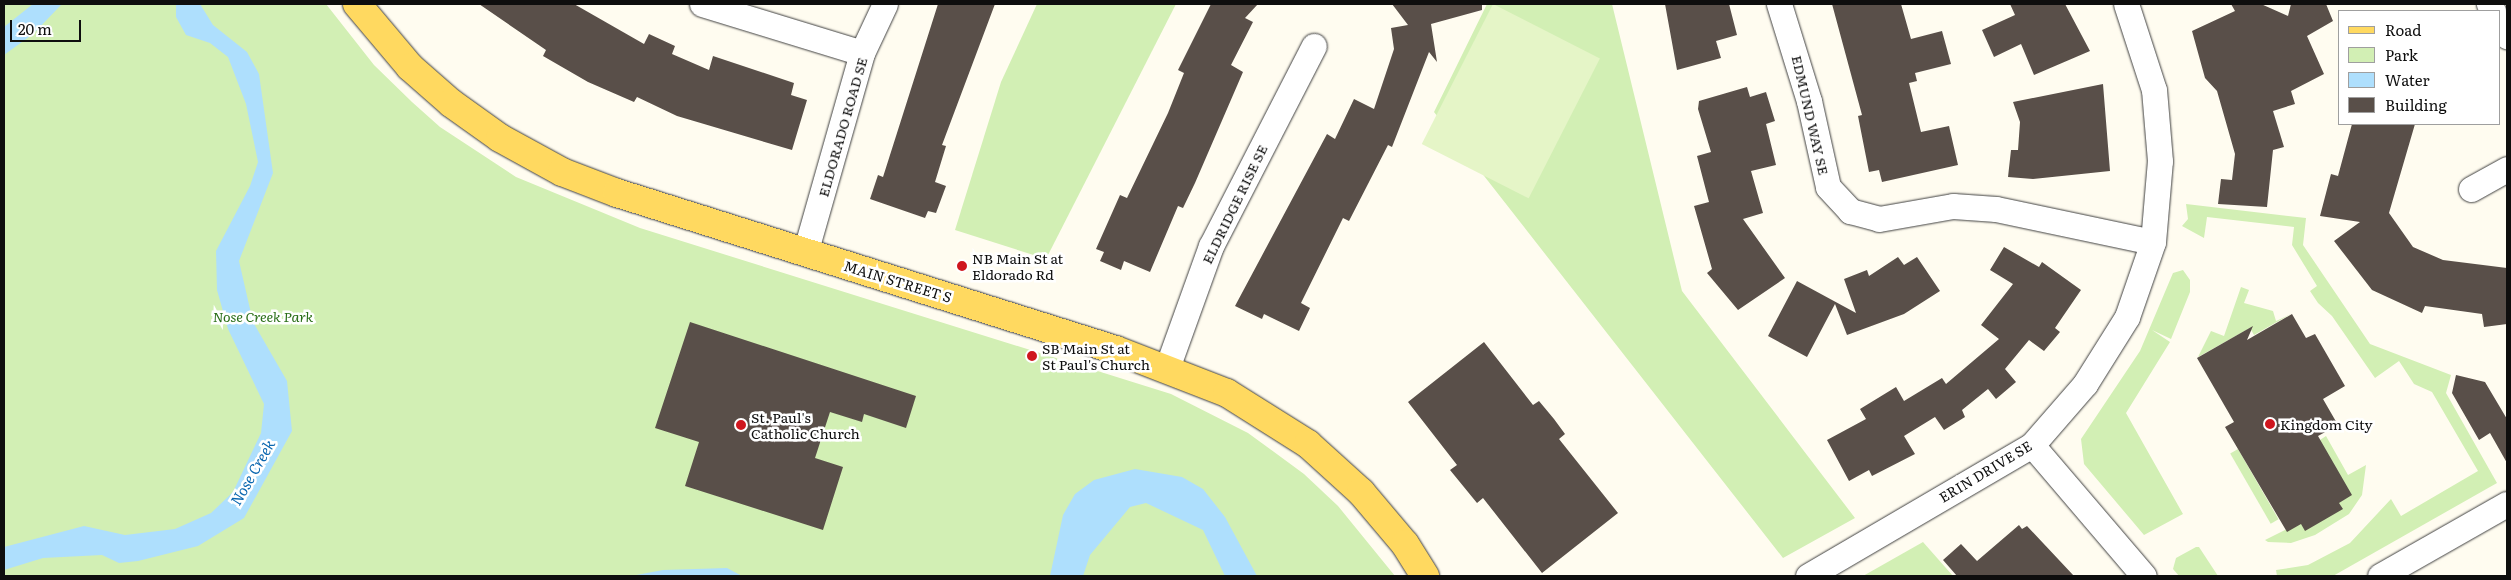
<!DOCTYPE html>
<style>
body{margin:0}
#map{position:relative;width:2511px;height:580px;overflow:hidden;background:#fffcf0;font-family:Literata,serif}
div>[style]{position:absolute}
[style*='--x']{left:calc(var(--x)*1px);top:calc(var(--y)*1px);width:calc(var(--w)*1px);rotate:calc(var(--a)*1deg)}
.green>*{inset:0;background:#d2efb4;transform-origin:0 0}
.pitch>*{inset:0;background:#e5f5c7;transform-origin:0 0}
.water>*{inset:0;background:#aedffd}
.building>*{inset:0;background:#594f49}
.roads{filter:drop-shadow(0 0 1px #414141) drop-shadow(0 0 1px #414141)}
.minor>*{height:25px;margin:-12.5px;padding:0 12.5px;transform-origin:12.5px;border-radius:12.5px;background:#fff}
.major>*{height:28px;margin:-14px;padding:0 14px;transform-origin:14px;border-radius:14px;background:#ffd960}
.dots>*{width:14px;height:14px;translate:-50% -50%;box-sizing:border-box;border:2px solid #fff;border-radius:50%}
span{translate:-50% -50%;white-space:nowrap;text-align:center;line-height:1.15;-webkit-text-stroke:5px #fff;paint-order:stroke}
.street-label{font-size:14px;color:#0e0e0e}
.poi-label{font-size:14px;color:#0e0e0e}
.left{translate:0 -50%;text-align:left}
.park-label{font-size:14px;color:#296e17;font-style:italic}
.water-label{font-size:15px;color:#0966af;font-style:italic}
.frame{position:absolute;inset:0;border:5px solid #0e0e0e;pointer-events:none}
.legend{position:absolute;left:2338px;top:10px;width:162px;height:115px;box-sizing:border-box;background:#fff;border:1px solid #9f9f9f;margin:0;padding:6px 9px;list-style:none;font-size:15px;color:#0e0e0e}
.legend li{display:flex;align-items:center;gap:10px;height:25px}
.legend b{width:25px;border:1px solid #9f9f9f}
.scale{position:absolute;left:10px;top:20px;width:71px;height:22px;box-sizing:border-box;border:2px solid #0e0e0e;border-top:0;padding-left:6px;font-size:15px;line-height:18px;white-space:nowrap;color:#0e0e0e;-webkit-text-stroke:4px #fff;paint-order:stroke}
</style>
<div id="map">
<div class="green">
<i style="clip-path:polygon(4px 4px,326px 4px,374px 65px,412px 102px,440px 127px,516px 177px,640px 228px,1171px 394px,1248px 433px,1304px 474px,1338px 506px,1395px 576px,4px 576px)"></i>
<i style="clip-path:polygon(1037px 4px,1176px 4px,1046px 259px,955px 230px,1001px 82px)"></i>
<i style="clip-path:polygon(1487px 4px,1612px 4px,1682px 291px,1855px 518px,1783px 558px,1434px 112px)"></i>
<i style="clip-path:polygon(2186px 204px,2306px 218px,2303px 245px,2370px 344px,2451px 375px,2446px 393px,2497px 483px,2333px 576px,2277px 576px,2276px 570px,2308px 565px,2350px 543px,2391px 499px,2401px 516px,2478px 471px,2432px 392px,2414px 384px,2399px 361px,2375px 378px,2332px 316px,2318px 303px,2310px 291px,2317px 286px,2292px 245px,2294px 227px,2207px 217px,2204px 238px,2182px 226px,2188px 219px)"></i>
<i style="clip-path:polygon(2183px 270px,2190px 280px,2190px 292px,2171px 339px,2152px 330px,2170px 342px,2126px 413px,2183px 514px,2144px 535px,2084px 464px,2081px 439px,2140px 351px,2173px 273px)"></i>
<i style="clip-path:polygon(2241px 287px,2249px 290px,2244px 303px,2273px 311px,2276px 321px,2291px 314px,2254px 335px,2250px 328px,2198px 357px,2211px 331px,2224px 336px)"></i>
<i style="clip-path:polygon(2326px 436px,2348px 475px,2366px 465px,2362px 495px,2349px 514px,2315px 535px,2291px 543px,2268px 542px,2265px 540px,2339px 503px,2320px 440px)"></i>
<i style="left:2238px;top:449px;width:81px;height:9px;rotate:60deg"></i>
<i style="clip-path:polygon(1923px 542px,1953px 576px,1863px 576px)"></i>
<i style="clip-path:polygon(2196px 547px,2199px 547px,2218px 576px,2179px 576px,2173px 569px,2176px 558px)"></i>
</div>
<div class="pitch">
<i style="left:1493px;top:4px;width:120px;height:157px;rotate:27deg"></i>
</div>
<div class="water">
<i style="clip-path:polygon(33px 4px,62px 4px,33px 34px,4px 55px,4px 27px)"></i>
<i style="clip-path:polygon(176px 4px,200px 4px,213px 25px,247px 52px,259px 74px,273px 173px,239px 261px,253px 322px,287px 381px,292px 431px,244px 518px,198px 546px,138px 561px,119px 563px,102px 555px,43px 558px,4px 570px,4px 547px,84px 526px,125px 535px,175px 529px,211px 513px,233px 492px,261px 433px,264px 404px,228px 329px,217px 290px,216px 251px,250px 186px,258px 162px,246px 104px,228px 57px,210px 43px,186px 35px,176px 17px)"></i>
<i style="clip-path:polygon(1135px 469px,1182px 477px,1203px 489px,1225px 517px,1257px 576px,1225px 576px,1203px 530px,1146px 503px,1130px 507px,1090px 555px,1083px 576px,1050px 576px,1063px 515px,1075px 494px,1094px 480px)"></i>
<i style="clip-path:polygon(727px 568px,742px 576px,631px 576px,663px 570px)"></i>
</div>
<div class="building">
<i style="clip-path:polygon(479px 4px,574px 4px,644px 44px,649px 34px,675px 46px,672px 54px,709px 70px,713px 56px,794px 83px,791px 95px,807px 100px,792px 150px,677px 116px,637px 97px,634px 102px,588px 82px,543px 56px,546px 50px)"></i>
<i style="clip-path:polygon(938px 4px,995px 4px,942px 145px,946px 146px,935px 182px,946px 186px,936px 213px,928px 211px,925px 218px,870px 199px,878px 175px,883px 177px)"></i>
<i style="clip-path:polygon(1211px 4px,1258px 4px,1245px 18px,1253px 22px,1231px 65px,1243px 72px,1195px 183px,1183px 208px,1178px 206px,1150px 272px,1124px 261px,1121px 270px,1100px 261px,1104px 252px,1096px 249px,1120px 195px,1127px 198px,1168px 113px,1184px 73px,1178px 70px)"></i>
<i style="clip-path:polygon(1392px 4px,1482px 4px,1482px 10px,1431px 24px,1437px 62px,1429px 52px,1392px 147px,1388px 145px,1349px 221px,1343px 218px,1301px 303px,1310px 308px,1299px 331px,1264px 314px,1262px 319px,1235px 306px,1327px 134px,1335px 139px,1354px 99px,1374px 109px,1394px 49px,1391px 28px,1408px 25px)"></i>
<i style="clip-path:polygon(1665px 4px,1729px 4px,1737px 35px,1716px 41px,1721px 58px,1677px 70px)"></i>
<i style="clip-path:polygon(1832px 4px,1901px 4px,1911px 39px,1942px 31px,1951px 64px,1915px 73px,1917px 81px,1909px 83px,1921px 132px,1949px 126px,1958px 165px,1882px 182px,1879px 170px,1869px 172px,1858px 116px,1862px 115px)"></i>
<i style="clip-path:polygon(2010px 4px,2065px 4px,2090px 51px,2034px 75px,2021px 44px,1994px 57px,1982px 30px,2015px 15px)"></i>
<i style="clip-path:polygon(2231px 4px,2261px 4px,2288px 16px,2291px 4px,2326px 4px,2333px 21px,2307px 36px,2324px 74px,2291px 91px,2295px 104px,2273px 111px,2284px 147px,2273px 150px,2267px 207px,2218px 204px,2221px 179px,2232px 180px,2235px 154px,2217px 91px,2205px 78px,2192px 31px,2235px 11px)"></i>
<i style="clip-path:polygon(2103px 84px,2110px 171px,2033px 179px,2008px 177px,2011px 150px,2018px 150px,2020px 122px,2013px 102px)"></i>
<i style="clip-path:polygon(1747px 87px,1750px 97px,1766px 92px,1775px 121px,1766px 124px,1776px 165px,1751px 171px,1763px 213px,1743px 219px,1785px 278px,1738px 310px,1707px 273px,1712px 269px,1694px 206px,1709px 202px,1697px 156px,1711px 152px,1698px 109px,1699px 101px)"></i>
<i style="clip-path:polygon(2352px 124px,2415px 124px,2389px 213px,2413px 247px,2443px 260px,2507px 268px,2507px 324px,2484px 327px,2482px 314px,2425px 306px,2422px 313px,2372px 290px,2334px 241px,2360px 222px,2320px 216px,2331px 174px,2338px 176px)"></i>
<i style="clip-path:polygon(2004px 247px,2039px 267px,2042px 262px,2081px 290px,2055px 328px,2060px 332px,2044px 351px,2029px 340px,2005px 369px,2016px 382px,1996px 399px,1988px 389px,1962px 410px,1965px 417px,1944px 430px,1935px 417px,1904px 436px,1915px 454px,1872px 476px,1869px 470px,1849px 481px,1827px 440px,1866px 419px,1860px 409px,1896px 387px,1904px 401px,1942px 378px,1946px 384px,1999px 339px,1981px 325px,2013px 284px,1990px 270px)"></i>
<i style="clip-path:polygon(1898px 257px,1904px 265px,1917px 257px,1940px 291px,1904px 314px,1847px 335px,1835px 304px,1807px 357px,1768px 336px,1797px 281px,1856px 313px,1844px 279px,1867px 270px,1869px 276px)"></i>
<i style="clip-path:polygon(2292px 314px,2306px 338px,2315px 334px,2345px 386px,2323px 399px,2338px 425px,2318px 436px,2352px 495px,2339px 503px,2343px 509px,2305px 531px,2301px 524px,2287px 532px,2225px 427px,2234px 422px,2197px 358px,2253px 326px,2247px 340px)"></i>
<i style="clip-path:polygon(690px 322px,916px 396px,906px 428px,864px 414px,862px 422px,830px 412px,815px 458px,843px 467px,823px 530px,685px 486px,699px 442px,655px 428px)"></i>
<i style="clip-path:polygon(1484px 342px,1533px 405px,1539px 401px,1554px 419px,1565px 434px,1559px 439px,1618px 513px,1542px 573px,1483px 498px,1477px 503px,1450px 470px,1457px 465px,1408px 402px)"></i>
<i style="clip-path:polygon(2456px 375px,2485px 382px,2507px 419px,2507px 463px,2490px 433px,2479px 440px,2452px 393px)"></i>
<i style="clip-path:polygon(2019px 525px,2022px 529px,2027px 526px,2074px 576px,1957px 576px,1943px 560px,1961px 544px,1977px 561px)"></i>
</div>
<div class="roads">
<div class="minor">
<i style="--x:702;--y:4;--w:167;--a:17"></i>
<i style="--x:1779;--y:4;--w:102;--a:72.8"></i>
<i style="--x:1809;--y:101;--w:88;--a:77.5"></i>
<i style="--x:1828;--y:187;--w:33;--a:47"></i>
<i style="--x:1850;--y:211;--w:30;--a:15"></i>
<i style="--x:1879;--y:219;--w:75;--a:-10"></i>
<i style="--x:1953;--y:206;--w:43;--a:4"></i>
<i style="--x:1996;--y:209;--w:160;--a:11.9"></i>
<i style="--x:2489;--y:4;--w:8;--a:60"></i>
<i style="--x:2500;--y:23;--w:15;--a:62"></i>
<i style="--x:2471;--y:189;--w:41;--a:-29.1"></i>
<i style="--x:805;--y:253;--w:208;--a:-74.1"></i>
<i style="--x:862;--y:53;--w:54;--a:-64.9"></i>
<i style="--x:1167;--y:368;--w:130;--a:-70.2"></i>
<i style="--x:1211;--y:246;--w:225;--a:-62.8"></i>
<i style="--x:2032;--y:445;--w:172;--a:49.5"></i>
<i style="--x:1808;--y:576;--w:259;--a:-30.3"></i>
<i style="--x:2032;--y:445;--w:81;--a:-49"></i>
<i style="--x:2085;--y:384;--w:79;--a:-57.9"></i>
<i style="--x:2127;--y:317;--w:79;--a:-70.9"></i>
<i style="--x:2153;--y:242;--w:81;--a:-85.1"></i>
<i style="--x:2160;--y:161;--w:71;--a:-94.8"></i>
<i style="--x:2154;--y:90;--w:90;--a:-108"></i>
<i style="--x:2380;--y:576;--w:146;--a:-29.6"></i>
</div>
<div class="major">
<i style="--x:357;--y:4;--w:82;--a:49.9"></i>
<i style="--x:410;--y:67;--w:55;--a:41.3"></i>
<i style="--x:451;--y:103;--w:60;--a:35.5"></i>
<i style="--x:500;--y:138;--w:71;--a:28.7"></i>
<i style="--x:562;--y:172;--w:59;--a:20.9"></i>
<i style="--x:617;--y:193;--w:523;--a:17.47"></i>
<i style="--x:1116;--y:350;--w:119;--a:21.2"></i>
<i style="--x:1227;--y:393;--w:96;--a:32.2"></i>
<i style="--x:1308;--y:444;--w:72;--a:42.2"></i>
<i style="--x:1361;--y:492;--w:68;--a:49.8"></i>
<i style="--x:1405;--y:544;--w:38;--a:58"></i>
</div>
</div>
<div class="dots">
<i style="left:962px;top:266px;background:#cf161e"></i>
<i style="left:1032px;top:356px;background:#cf161e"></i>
<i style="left:2270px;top:424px;background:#cf161e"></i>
<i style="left:741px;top:425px;background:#cf161e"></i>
</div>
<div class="street-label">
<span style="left:1811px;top:115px;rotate:77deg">EDMUND WAY SE</span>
<span style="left:842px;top:127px;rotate:-74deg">ELDORADO ROAD SE</span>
<span style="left:1234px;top:204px;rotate:-64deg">ELDRIDGE RISE SE</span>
<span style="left:898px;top:281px;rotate:17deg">MAIN STREET S</span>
<span style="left:1985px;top:471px;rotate:-31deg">ERIN DRIVE SE</span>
</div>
<div class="poi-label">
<span class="left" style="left:972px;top:266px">NB Main St at<br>Eldorado Rd</span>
<span class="left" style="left:1042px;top:356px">SB Main St at<br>St Paul's Church</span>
<span class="left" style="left:751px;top:425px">St. Paul's<br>Catholic Church</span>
<span class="left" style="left:2280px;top:424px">Kingdom City</span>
</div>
<div class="park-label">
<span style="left:263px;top:316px">Nose Creek Park</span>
</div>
<div class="water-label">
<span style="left:252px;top:472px;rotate:-60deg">Nose Creek</span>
</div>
<div class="frame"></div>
<ul class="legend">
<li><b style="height:6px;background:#ffd960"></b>Road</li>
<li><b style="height:14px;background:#d2efb4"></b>Park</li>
<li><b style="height:14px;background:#aedffd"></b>Water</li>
<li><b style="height:14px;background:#594f49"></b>Building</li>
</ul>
<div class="scale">20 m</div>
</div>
